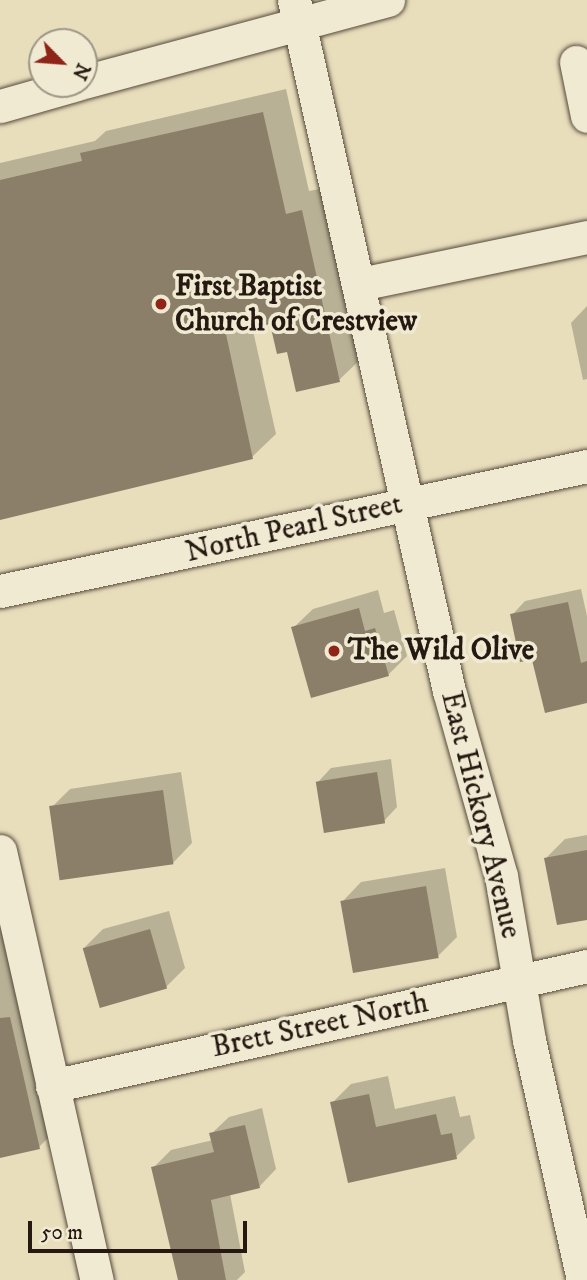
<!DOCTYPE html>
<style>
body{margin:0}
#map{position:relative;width:587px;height:1280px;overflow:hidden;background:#e8debc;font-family:"IM FELL DW Pica",serif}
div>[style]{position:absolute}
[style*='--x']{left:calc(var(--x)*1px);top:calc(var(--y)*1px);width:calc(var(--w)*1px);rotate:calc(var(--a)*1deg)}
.shadow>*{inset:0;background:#0003}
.building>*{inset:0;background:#8b7f6a;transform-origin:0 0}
.roads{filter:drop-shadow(0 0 2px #564a3c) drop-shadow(0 0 2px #564a3c)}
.minor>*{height:33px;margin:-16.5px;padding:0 16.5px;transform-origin:16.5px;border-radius:16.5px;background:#f0ead3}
.dots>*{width:19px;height:19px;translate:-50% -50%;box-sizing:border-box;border:4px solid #f0ead3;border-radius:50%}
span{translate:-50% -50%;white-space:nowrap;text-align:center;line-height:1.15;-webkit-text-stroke:7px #f0ead3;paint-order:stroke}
.poi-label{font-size:30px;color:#261911;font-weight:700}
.left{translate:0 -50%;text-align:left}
.street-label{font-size:30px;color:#261911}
.north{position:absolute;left:28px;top:28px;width:70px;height:70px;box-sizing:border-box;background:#f0ead3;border:2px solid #9f9685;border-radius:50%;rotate:115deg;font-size:19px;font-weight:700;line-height:28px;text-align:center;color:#261911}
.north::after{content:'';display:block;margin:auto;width:24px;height:32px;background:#8f2418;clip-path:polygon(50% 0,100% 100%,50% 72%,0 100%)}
.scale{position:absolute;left:28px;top:1221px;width:219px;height:32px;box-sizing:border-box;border:4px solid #261911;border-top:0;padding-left:9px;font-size:21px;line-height:24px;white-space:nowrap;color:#261911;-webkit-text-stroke:5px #f0ead3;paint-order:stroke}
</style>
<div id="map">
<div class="shadow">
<i style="clip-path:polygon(286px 89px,309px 191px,325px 188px,363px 357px,339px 380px,289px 350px,272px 322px,252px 326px,276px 434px,252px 457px,0 519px,0 163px,95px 141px,106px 131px)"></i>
<i style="clip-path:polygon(587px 306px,587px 379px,583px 380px,571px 323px)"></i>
<i style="clip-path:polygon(581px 589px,587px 616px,587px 701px,534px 657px,512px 615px,525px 601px)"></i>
<i style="clip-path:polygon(378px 590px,384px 613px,394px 610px,407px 656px,388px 675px,293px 628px,313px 609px)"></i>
<i style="clip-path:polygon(391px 759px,397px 807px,384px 821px,318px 782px,331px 768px)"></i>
<i style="clip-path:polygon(181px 772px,192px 843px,173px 863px,50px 809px,70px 789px)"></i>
<i style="clip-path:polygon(587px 835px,587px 918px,546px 858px,565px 839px)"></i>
<i style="clip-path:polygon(0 852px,62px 1124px,39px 1147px,0 1156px)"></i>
<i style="clip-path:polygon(445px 868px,457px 937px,438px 956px,342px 902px,361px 882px)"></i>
<i style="clip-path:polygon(169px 911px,185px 968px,166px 987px,84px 948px,103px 929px)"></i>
<i style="clip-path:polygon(388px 1076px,395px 1109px,455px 1096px,460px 1117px,470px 1115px,475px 1138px,456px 1157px,349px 1181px,332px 1103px,351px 1084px)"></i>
<i style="clip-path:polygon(262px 1108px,276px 1169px,259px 1187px,230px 1194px,245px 1272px,237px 1280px,179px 1280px,153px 1168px,171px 1150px,213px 1140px,211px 1134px,229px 1117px)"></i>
</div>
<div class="building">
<i style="clip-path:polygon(263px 112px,286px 214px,302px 210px,340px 382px,296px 392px,287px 352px,277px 354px,270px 324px,226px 334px,253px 459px,0 520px,0 180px,82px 161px,80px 153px)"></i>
<i style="clip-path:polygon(568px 602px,581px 663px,587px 661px,587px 703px,545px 713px,532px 660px,520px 662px,510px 614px)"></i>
<i style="clip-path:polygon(359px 608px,365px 631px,375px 628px,389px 676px,311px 698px,291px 627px)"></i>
<i style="left:377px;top:772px;width:52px;height:62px;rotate:81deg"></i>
<i style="left:163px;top:790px;width:75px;height:115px;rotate:82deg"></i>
<i style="clip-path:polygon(587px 850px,587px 920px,557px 925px,544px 858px)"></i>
<i style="left:426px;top:886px;width:73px;height:87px;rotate:80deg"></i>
<i style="left:150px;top:929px;width:62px;height:70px;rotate:74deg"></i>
<i style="clip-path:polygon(10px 1017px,40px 1149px,0 1158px,0 1018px)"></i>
<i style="clip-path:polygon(369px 1094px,376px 1127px,436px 1114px,441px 1135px,452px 1133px,457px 1159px,348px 1183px,330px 1102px)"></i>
<i style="clip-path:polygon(245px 1125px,260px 1188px,211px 1200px,226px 1280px,178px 1280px,151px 1167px,214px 1152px,209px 1133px)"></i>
</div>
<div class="roads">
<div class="minor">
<i style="--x:294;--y:0;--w:708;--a:77.36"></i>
<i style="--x:449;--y:691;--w:192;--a:74.3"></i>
<i style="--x:501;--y:876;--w:166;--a:80.3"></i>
<i style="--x:529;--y:1040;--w:246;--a:77.3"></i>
<i style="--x:576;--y:62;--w:55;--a:78.5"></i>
<i style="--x:84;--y:82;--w:315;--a:-15.1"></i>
<i style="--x:0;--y:106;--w:80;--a:-15.9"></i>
<i style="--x:360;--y:284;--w:232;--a:-11.7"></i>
<i style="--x:0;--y:591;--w:600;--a:-12.02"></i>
<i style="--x:0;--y:851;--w:440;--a:77.3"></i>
<i style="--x:52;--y:1086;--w:548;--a:-12.64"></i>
</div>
</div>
<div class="dots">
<i style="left:161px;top:304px;background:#8f2418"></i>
<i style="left:334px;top:651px;background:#8f2418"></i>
</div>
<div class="poi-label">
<span class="left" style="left:175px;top:304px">First Baptist<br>Church of Crestview</span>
<span class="left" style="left:348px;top:651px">The Wild Olive</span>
</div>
<div class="street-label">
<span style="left:294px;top:529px;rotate:-13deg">North Pearl Street</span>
<span style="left:480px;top:815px;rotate:76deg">East Hickory Avenue</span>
<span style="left:320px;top:1026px;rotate:-12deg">Brett Street North</span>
</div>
<div class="north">N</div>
<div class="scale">50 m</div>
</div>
